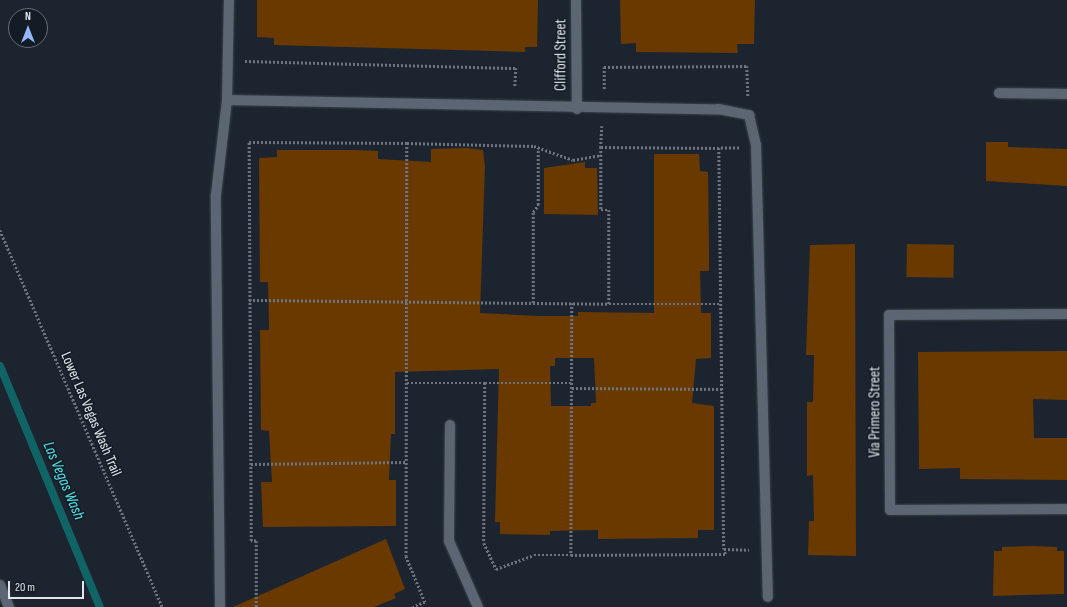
<!DOCTYPE html>
<style>
body{margin:0}
#map{position:relative;width:1067px;height:607px;overflow:hidden;background:#1c252f;font-family:"Sofia Sans Condensed",sans-serif}
div>[style]{position:absolute}
[style*='--x']{left:calc(var(--x)*1px);top:calc(var(--y)*1px);width:calc(var(--w)*1px);rotate:calc(var(--a)*1deg)}
.stream>*{height:8px;margin:-4px;padding:0 4px;transform-origin:4px;border-radius:4px;background:#106466}
.building>*{inset:0;background:#693900;transform-origin:0 0}
.path>*{height:2.5px;margin-top:-1.25px;transform-origin:0;background:repeating-linear-gradient(90deg,#6e757e 0 2px,transparent 0 4px)}
.roads{filter:drop-shadow(0 0 1px #3a424a) drop-shadow(0 0 1px #3a424a)}
.lane>*{height:10px;margin:-5px;padding:0 5px;transform-origin:5px;border-radius:5px;background:#5b6672}
.street>*{height:10px;margin:-5px;padding:0 5px;transform-origin:5px;border-radius:5px;background:#5b6672}
span{translate:-50% -50%;white-space:nowrap;text-align:center;line-height:1.15;-webkit-text-stroke:3px #131c25;paint-order:stroke}
.street-label{font-size:15px;color:#e0e6ed}
.water-label{font-size:16px;color:#52e4e8;font-style:italic}
.north{position:absolute;left:8px;top:8px;width:40px;height:40px;box-sizing:border-box;background:#131c25;border:1px solid #656d75;border-radius:50%;rotate:0deg;font-size:11px;font-weight:700;line-height:16px;text-align:center;color:#e0e6ed}
.north::after{content:'';display:block;margin:auto;width:14px;height:18px;background:#95b6fd;clip-path:polygon(50% 0,100% 100%,50% 72%,0 100%)}
.scale{position:absolute;left:8px;top:581px;width:76px;height:18px;box-sizing:border-box;border:2px solid #e0e6ed;border-top:0;padding-left:5px;font-size:12px;line-height:14px;white-space:nowrap;color:#e0e6ed;-webkit-text-stroke:3px #131c25;paint-order:stroke}
</style>
<div id="map">
<div class="stream">
<i style="--x:0;--y:366;--w:261;--a:67.5"></i>
</div>
<div class="building">
<i style="clip-path:polygon(257px 0,538px 0,537px 47px,525px 47px,525px 52px,274px 45px,274px 38px,257px 37px)"></i>
<i style="clip-path:polygon(620px 0,755px 0,754px 44px,737px 44px,738px 53px,636px 52px,636px 43px,621px 44px)"></i>
<i style="clip-path:polygon(986px 142px,1008px 142px,1008px 147px,1067px 149px,1067px 186px,986px 181px)"></i>
<i style="clip-path:polygon(evenodd,467px 148px,483px 150px,485px 166px,480px 313px,539px 316px,578px 316px,578px 312px,654px 313px,654px 154px,699px 154px,700px 171px,708px 172px,709px 249px,709px 271px,700px 271px,701px 313px,711px 313px,711px 358px,696px 359px,692px 403px,714px 406px,714px 530px,698px 530px,698px 538px,598px 539px,598px 530px,550px 531px,550px 535px,500px 534px,500px 522px,495px 522px,499px 369px,395px 372px,395px 434px,391px 434px,389px 480px,396px 480px,396px 526px,263px 527px,261px 482px,272px 482px,269px 431px,261px 430px,260px 330px,269px 330px,268px 282px,260px 282px,259px 158px,277px 157px,277px 150px,355px 150px,378px 151px,378px 159px,431px 162px,431px 149px,467px 148px,555px 358px,594px 358px,596px 403px,591px 403px,591px 406px,551px 406px,550px 366px,555px 366px,555px 358px)"></i>
<i style="clip-path:polygon(585px 162px,585px 168px,597px 168px,598px 215px,544px 214px,544px 168px)"></i>
<i style="clip-path:polygon(855px 244px,856px 556px,808px 555px,809px 521px,814px 521px,813px 475px,807px 476px,807px 402px,813px 402px,814px 355px,806px 355px,810px 245px)"></i>
<i style="left:907px;top:244px;width:47px;height:33px;rotate:1deg"></i>
<i style="clip-path:polygon(1067px 351px,1067px 400px,1033px 399px,1034px 438px,1067px 438px,1067px 480px,960px 479px,960px 468px,919px 469px,918px 352px)"></i>
<i style="clip-path:polygon(386px 539px,405px 589px,394px 594px,396px 598px,374px 607px,233px 607px)"></i>
<i style="clip-path:polygon(1033px 546px,1057px 547px,1057px 551px,1064px 551px,1064px 594px,993px 596px,994px 551px,1002px 551px,1002px 547px)"></i>
</div>
<div class="path">
<i style="--x:245;--y:61;--w:271;--a:1.5"></i>
<i style="--x:516;--y:68;--w:19;--a:93"></i>
<i style="--x:604;--y:89;--w:22;--a:-90"></i>
<i style="--x:604;--y:67;--w:143;--a:-0.4"></i>
<i style="--x:747;--y:66;--w:31;--a:88"></i>
<i style="--x:602;--y:126;--w:21;--a:93"></i>
<i style="--x:601;--y:147;--w:118;--a:0.5"></i>
<i style="--x:407;--y:143;--w:127;--a:1.4"></i>
<i style="--x:534;--y:146;--w:41;--a:19.7"></i>
<i style="--x:573;--y:160;--w:28;--a:-10"></i>
<i style="--x:601;--y:147;--w:63;--a:90"></i>
<i style="--x:601;--y:210;--w:8;--a:0"></i>
<i style="--x:609;--y:210;--w:94;--a:90"></i>
<i style="--x:609;--y:304;--w:112;--a:0"></i>
<i style="--x:739;--y:148;--w:20;--a:180"></i>
<i style="--x:719;--y:148;--w:401;--a:89.3"></i>
<i style="--x:724;--y:549;--w:25;--a:2"></i>
<i style="--x:0;--y:230;--w:410;--a:66.7"></i>
<i style="--x:249;--y:300;--w:360;--a:0.6"></i>
<i style="--x:533;--y:303;--w:91;--a:-90"></i>
<i style="--x:533;--y:212;--w:9;--a:-54"></i>
<i style="--x:538;--y:205;--w:57;--a:-90"></i>
<i style="--x:572;--y:303;--w:252;--a:90.2"></i>
<i style="--x:571;--y:555;--w:154;--a:-0.4"></i>
<i style="--x:725;--y:554;--w:5;--a:-101"></i>
<i style="--x:407;--y:383;--w:78;--a:0"></i>
<i style="--x:485;--y:383;--w:160;--a:90.4"></i>
<i style="--x:484;--y:543;--w:29;--a:65"></i>
<i style="--x:496;--y:569;--w:40;--a:-20.2"></i>
<i style="--x:534;--y:555;--w:37;--a:0"></i>
<i style="--x:485;--y:383;--w:87;--a:0"></i>
<i style="--x:572;--y:388;--w:150;--a:0.4"></i>
<i style="--x:251;--y:464;--w:156;--a:-0.7"></i>
<i style="--x:256;--y:607;--w:66;--a:-90"></i>
<i style="--x:256;--y:541;--w:5;--a:180"></i>
<i style="--x:251;--y:541;--w:399;--a:-90.3"></i>
<i style="--x:249;--y:142;--w:158;--a:0.4"></i>
<i style="--x:407;--y:143;--w:413;--a:90.1"></i>
<i style="--x:406;--y:556;--w:50;--a:67.6"></i>
<i style="--x:425;--y:602;--w:13;--a:157"></i>
</div>
<div class="roads">
<div class="lane">
<i style="--x:227;--y:100;--w:491;--a:1.1"></i>
<i style="--x:718;--y:109;--w:32;--a:11"></i>
<i style="--x:749;--y:115;--w:31;--a:77"></i>
<i style="--x:756;--y:145;--w:452;--a:88.5"></i>
<i style="--x:450;--y:425;--w:116;--a:90.5"></i>
<i style="--x:449;--y:541;--w:72;--a:66.3"></i>
<i style="--x:0;--y:585;--w:24;--a:68"></i>
<i style="--x:220;--y:607;--w:412;--a:-90.6"></i>
<i style="--x:216;--y:195;--w:96;--a:-83.4"></i>
<i style="--x:227;--y:100;--w:100;--a:-88.9"></i>
</div>
<div class="street">
<i style="--x:576;--y:0;--w:109;--a:89.5"></i>
<i style="--x:999;--y:93;--w:68;--a:0.8"></i>
<i style="--x:1067;--y:314;--w:178;--a:179.7"></i>
<i style="--x:889;--y:315;--w:195;--a:89.7"></i>
<i style="--x:890;--y:510;--w:177;--a:-0.3"></i>
</div>
</div>
<div class="street-label">
<span style="left:561px;top:55px;rotate:-90deg">Clifford Street</span>
<span style="left:875px;top:412px;rotate:-90deg">Via Primero Street</span>
<span style="left:91px;top:414px;rotate:67deg">Lower Las Vegas Wash Trail</span>
</div>
<div class="water-label">
<span style="left:63px;top:481px;rotate:67deg">Las Vegas Wash</span>
</div>
<div class="north">N</div>
<div class="scale">20 m</div>
</div>
